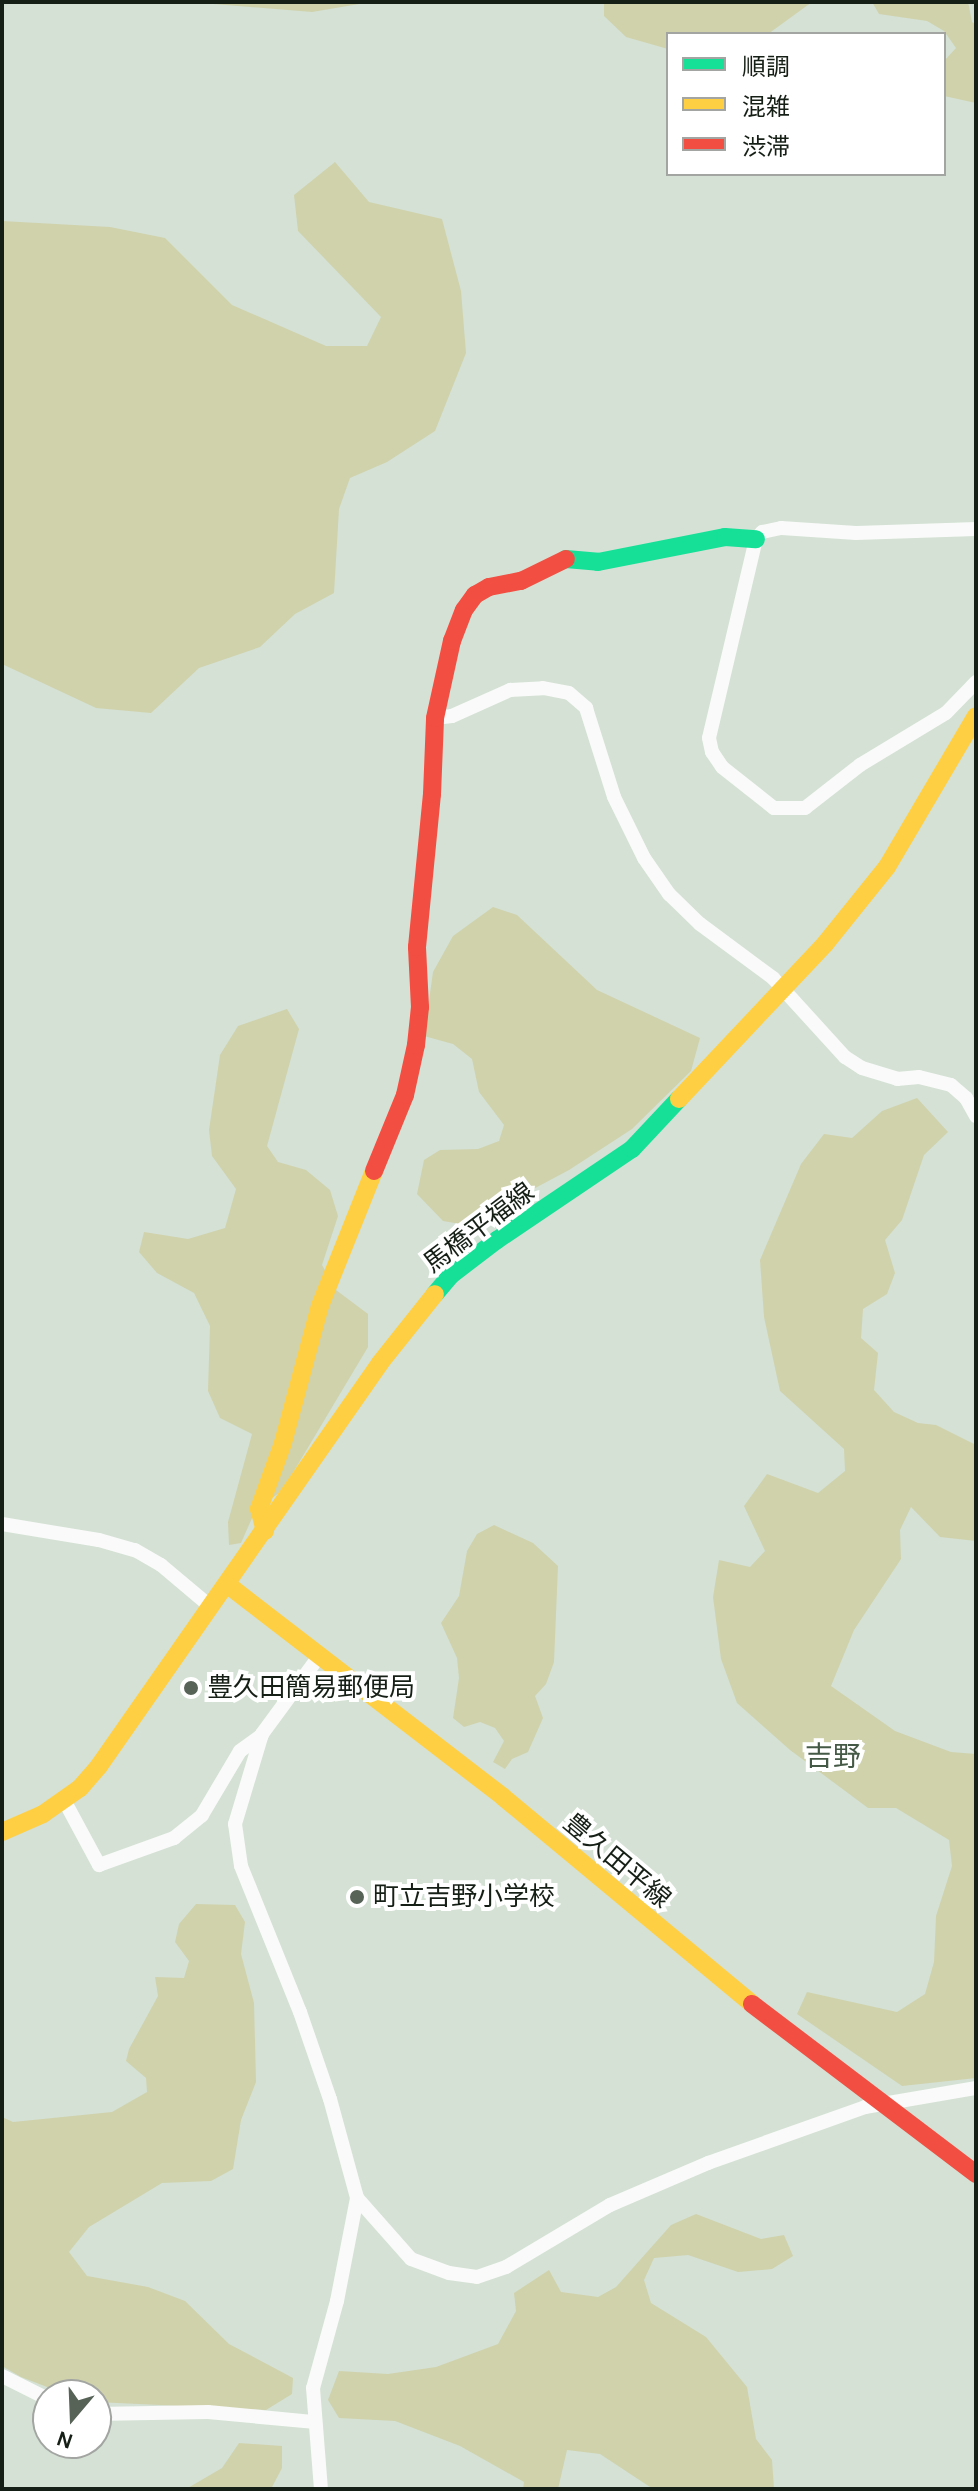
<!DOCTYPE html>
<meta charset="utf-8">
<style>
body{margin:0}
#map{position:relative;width:978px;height:2491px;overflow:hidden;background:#d4e1d4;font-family:Karla,"Noto Sans JP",sans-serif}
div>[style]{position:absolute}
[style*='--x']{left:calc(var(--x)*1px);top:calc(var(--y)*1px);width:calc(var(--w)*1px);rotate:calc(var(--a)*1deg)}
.green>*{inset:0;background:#d0d2ac}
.street>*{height:14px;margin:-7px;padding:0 7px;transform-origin:7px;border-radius:7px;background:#f9faf9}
.fast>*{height:18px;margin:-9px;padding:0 9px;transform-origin:9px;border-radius:9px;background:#16e098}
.slow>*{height:18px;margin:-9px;padding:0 9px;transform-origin:9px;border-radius:9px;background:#ffcf43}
.jam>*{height:18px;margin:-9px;padding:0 9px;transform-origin:9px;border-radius:9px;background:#f24e42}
.dots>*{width:22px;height:22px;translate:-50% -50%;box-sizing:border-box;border:4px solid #fff;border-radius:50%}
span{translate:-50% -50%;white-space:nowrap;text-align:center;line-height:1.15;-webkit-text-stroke:8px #fff;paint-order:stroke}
.street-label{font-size:26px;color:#161f16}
.poi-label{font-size:26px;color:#161f16}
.left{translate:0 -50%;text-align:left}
.neighbourhood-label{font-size:28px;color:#455a46}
.frame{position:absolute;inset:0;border:4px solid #161f16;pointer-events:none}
.legend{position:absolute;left:666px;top:32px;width:280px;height:144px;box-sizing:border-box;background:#fff;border:2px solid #a2a5a2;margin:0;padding:10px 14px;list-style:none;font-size:24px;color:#161f16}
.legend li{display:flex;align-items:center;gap:16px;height:40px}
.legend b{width:40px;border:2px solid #a2a5a2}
.north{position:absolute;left:32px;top:2379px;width:80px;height:80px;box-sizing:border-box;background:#fff;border:2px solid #a2a5a2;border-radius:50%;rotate:199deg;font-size:22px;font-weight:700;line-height:32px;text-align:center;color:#161f16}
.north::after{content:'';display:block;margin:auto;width:28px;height:36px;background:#586358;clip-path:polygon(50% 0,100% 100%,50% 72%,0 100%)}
</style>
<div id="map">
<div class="green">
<i style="clip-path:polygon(189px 2px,371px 2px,312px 12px)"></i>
<i style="clip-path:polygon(604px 2px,812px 2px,768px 34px,668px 34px,668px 49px,626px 37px,604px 16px)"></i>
<i style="clip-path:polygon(872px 2px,968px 2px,972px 22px,976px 25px,976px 103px,944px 96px,944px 61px,956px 48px,944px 31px,927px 21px,879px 14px)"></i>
<i style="clip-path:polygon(335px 162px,369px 202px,442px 219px,461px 291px,466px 353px,435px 431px,387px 462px,350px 478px,339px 509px,334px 593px,295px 614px,260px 647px,199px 668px,151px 713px,96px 708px,2px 664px,2px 221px,110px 227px,165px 238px,232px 305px,326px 346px,367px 346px,381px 317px,298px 231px,294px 195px)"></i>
<i style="clip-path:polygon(493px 907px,517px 915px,597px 990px,700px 1038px,691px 1071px,632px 1129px,569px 1170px,466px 1225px,443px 1221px,417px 1194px,424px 1160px,440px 1150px,478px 1149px,499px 1141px,504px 1125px,479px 1092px,472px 1059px,453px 1044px,424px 1036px,433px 972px,453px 936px)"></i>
<i style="clip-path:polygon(287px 1009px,299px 1029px,267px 1146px,278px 1162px,306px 1170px,330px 1190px,338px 1216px,322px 1265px,336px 1290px,368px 1314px,368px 1347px,282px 1491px,256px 1509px,241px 1543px,229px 1545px,228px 1522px,252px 1434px,220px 1418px,208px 1391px,210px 1326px,194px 1293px,157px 1273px,139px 1252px,144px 1232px,188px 1239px,225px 1228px,236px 1189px,212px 1156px,209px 1130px,220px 1055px,238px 1026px)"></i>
<i style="clip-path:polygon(917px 1098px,948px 1132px,924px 1155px,902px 1220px,885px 1240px,895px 1273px,887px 1294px,863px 1309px,861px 1338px,878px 1353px,874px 1390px,894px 1412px,918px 1423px,936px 1425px,976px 1445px,976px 1541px,940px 1537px,911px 1507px,900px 1530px,901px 1559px,854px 1630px,831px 1686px,895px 1731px,951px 1752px,976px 1754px,976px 2078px,902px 2086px,797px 2014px,807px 1992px,897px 2012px,925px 1994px,934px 1962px,936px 1916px,952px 1866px,949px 1840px,896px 1808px,868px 1808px,790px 1750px,737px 1703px,721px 1659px,713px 1597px,719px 1560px,750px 1567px,765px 1551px,744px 1506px,767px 1474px,818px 1493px,845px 1471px,844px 1449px,780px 1391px,764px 1317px,760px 1260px,801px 1164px,824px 1134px,852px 1138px,882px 1111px)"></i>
<i style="clip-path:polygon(494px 1525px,533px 1543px,558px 1566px,554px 1662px,546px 1684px,535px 1696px,543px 1718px,528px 1752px,512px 1759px,505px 1769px,493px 1762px,504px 1741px,495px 1728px,480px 1722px,464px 1727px,453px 1718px,459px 1678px,457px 1658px,441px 1623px,459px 1596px,467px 1551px,477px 1534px)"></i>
<i style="clip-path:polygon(196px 1904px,235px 1905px,245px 1922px,241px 1954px,254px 2003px,256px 2082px,241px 2120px,233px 2169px,211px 2181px,162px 2183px,89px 2227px,69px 2252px,87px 2276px,148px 2287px,185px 2301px,229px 2344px,293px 2378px,292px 2394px,266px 2410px,96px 2402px,96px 2395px,68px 2395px,21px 2377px,2px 2366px,2px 2117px,13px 2122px,112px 2112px,147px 2092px,146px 2078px,126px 2061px,129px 2049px,158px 1996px,155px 1977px,184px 1978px,189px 1961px,175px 1942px,179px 1924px)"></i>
<i style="clip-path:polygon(696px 2214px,761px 2239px,784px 2235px,793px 2256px,772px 2269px,738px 2272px,688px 2255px,654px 2258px,644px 2280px,651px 2303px,706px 2337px,747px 2387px,756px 2439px,772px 2460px,774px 2489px,653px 2489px,600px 2454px,567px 2450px,558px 2489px,523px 2489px,524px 2482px,460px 2446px,395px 2421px,339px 2418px,328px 2400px,339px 2371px,388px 2374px,436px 2367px,498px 2344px,516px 2311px,514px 2293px,549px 2270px,561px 2292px,598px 2297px,616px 2287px,671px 2225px)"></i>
<i style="clip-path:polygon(239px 2443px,282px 2446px,282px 2468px,271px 2489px,186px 2489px,222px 2468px)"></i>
</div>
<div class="street">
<i style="--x:976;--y:529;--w:120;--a:178.1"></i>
<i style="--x:856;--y:533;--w:75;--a:-176.2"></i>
<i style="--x:781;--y:528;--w:19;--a:168"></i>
<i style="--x:762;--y:532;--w:9;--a:131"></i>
<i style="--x:756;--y:539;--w:204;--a:103.3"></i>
<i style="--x:709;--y:738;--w:14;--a:78"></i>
<i style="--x:712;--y:752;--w:18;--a:56"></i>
<i style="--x:722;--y:767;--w:66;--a:38.3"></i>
<i style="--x:774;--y:808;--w:31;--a:0"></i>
<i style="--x:805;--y:808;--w:70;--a:-38"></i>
<i style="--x:860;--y:765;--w:100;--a:-31.2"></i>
<i style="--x:946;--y:713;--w:43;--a:-45.9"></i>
<i style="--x:435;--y:718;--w:17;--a:-7"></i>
<i style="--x:452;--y:716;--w:64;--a:-24.1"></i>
<i style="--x:510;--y:690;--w:33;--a:-3"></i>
<i style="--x:543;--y:688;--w:26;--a:11"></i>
<i style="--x:569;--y:693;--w:23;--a:41"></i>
<i style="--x:586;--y:708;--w:93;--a:72.5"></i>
<i style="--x:614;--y:797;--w:68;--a:63.8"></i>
<i style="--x:644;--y:858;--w:44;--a:55.2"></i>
<i style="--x:669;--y:894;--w:43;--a:44.1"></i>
<i style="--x:700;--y:924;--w:91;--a:36.5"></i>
<i style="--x:773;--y:978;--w:107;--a:47.7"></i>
<i style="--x:845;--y:1057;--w:20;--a:33"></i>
<i style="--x:862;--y:1068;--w:37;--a:17"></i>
<i style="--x:897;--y:1079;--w:22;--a:-5"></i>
<i style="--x:919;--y:1077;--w:33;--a:14"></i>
<i style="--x:951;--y:1085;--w:20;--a:41"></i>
<i style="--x:966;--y:1098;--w:21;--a:61"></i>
<i style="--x:2;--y:1524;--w:98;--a:9.4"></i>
<i style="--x:99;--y:1540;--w:37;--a:16"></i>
<i style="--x:135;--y:1550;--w:30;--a:30"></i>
<i style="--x:161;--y:1565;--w:65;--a:40"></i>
<i style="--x:320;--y:1655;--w:98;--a:126.3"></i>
<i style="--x:262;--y:1734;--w:94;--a:106.7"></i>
<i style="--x:235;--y:1824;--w:42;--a:81.9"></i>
<i style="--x:241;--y:1866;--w:157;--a:68"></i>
<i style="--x:300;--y:2012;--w:92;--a:71"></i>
<i style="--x:330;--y:2099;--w:103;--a:74.7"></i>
<i style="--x:357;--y:2198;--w:105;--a:101"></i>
<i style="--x:337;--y:2301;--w:90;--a:105.4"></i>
<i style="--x:313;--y:2388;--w:101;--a:85.5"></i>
<i style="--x:64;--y:1800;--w:74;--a:61.7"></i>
<i style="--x:99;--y:1865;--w:80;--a:-19.8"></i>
<i style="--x:174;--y:1838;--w:36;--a:-39"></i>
<i style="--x:202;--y:1815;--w:74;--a:-59.3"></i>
<i style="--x:240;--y:1751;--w:27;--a:-36"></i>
<i style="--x:357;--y:2198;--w:81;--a:48.5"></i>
<i style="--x:411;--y:2259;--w:40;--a:20.2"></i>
<i style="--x:449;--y:2273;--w:28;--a:8"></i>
<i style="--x:477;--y:2277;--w:31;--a:-19"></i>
<i style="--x:506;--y:2267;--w:121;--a:-30.8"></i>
<i style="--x:610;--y:2205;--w:107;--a:-23.2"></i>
<i style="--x:708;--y:2163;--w:167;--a:-19.6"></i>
<i style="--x:865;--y:2107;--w:113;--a:-9.7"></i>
<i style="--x:2;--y:2376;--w:51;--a:26.6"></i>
<i style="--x:96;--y:2414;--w:112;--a:-1"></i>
<i style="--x:208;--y:2412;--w:105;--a:5.4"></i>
</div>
<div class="fast">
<i style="--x:566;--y:559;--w:32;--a:5"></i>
<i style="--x:598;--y:562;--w:129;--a:-11.1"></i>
<i style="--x:725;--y:537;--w:31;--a:4"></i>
<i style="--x:435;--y:1294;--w:25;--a:-50"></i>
<i style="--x:451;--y:1275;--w:58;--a:-37.3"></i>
<i style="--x:497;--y:1240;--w:163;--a:-34"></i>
<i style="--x:632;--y:1149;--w:69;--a:-46.8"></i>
</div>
<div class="slow">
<i style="--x:679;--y:1099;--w:213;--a:-46.7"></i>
<i style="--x:825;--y:944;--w:99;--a:-51.2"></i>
<i style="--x:887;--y:867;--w:175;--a:-59.5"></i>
<i style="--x:265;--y:1531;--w:23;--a:-105"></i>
<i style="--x:259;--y:1509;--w:70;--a:-70"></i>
<i style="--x:283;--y:1443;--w:142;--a:-74.9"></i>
<i style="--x:320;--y:1306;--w:145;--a:-68.2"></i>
<i style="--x:228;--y:1585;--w:347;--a:37.6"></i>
<i style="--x:503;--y:1797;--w:324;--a:39.7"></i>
<i style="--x:2;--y:1832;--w:45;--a:-23.7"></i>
<i style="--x:43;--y:1814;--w:45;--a:-35.1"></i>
<i style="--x:80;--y:1788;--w:29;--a:-49"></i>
<i style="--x:99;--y:1766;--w:491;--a:-55.1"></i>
<i style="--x:380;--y:1363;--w:88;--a:-51.4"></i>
</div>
<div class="jam">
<i style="--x:374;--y:1171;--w:82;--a:-67.8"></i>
<i style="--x:405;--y:1095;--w:51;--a:-77.6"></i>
<i style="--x:416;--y:1045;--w:38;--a:-84"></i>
<i style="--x:420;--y:1007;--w:60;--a:-92.9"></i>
<i style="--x:417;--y:947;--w:154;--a:-84.4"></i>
<i style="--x:432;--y:794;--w:76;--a:-87.7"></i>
<i style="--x:435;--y:718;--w:79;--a:-77.6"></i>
<i style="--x:452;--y:641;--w:33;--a:-69"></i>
<i style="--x:464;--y:610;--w:19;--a:-54"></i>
<i style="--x:475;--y:595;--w:16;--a:-30"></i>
<i style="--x:489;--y:587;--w:33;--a:-11"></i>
<i style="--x:521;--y:581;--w:50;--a:-26.1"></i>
<i style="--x:752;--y:2004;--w:281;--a:37.2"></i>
</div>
<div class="dots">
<i style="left:191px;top:1688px;background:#586358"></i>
<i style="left:357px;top:1897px;background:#586358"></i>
</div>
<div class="street-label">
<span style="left:479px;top:1228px;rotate:-37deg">馬橋平福線</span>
<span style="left:617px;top:1861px;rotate:40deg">豊久田平線</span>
</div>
<div class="poi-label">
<span class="left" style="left:207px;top:1688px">豊久田簡易郵便局</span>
<span class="left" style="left:373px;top:1897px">町立吉野小学校</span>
</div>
<div class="neighbourhood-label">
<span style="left:833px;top:1757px">吉野</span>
</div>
<div class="frame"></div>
<ul class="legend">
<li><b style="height:10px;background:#16e098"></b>順調</li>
<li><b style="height:10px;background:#ffcf43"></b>混雑</li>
<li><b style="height:10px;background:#f24e42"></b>渋滞</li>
</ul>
<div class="north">N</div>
</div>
